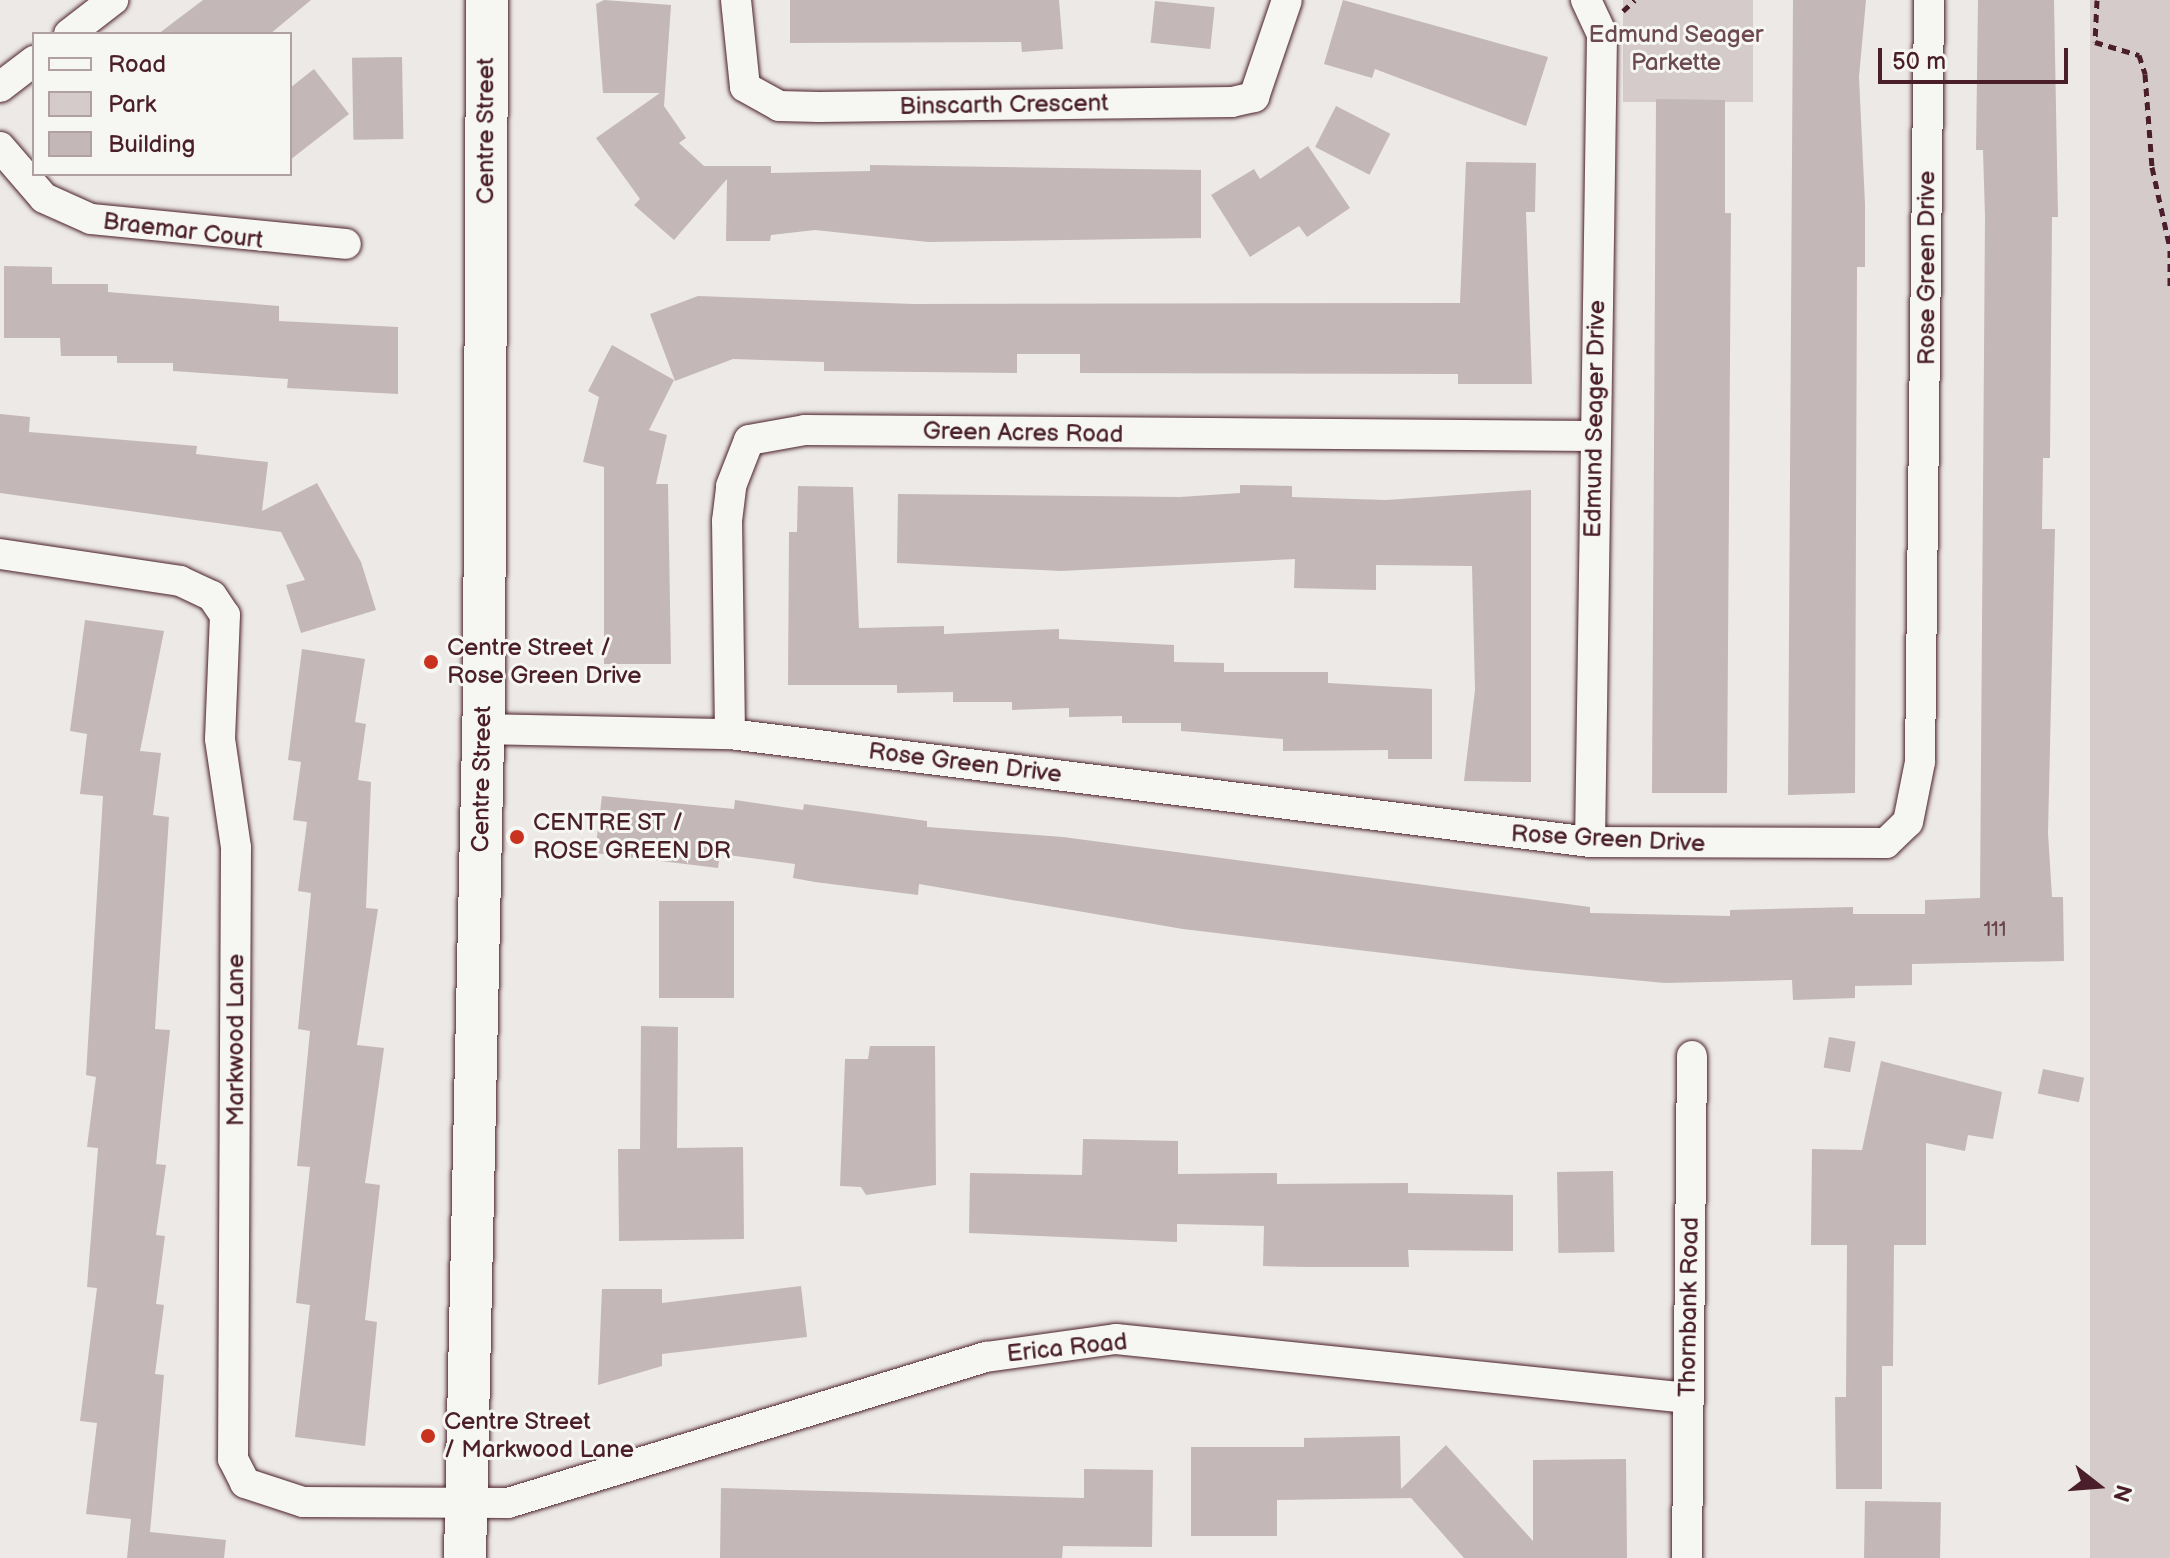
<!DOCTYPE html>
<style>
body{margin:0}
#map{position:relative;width:2170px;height:1558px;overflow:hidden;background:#ece9e6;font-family:"Balsamiq Sans",sans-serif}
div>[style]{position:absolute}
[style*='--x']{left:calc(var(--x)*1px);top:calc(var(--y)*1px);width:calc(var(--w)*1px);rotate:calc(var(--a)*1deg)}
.green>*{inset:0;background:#d4cbca;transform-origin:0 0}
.building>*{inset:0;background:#c4b7b7;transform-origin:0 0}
.path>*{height:5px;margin-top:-2.5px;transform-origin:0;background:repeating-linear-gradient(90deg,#4a1f2b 0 8px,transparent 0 14px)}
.roads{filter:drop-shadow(0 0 2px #4a1f2b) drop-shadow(0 0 2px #4a1f2b)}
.minor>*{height:30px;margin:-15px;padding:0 15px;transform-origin:15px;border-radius:15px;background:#f6f6f2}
.secondary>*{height:42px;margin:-21px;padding:0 21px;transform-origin:21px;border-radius:21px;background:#f6f6f2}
.dots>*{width:22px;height:22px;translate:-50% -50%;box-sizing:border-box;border:4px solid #f6f6f2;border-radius:50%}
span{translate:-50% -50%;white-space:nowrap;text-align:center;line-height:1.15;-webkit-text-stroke:6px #f6f6f2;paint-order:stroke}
.number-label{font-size:20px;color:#68454e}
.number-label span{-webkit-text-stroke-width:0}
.park-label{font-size:24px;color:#6c4a53}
.street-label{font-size:24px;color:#4a1f2b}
.poi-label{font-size:24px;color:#4a1f2b}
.left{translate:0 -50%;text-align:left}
.legend{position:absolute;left:32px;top:32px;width:260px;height:144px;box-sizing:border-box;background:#f6f6f2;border:2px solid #b1a0a2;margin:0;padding:10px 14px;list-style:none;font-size:24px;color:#4a1f2b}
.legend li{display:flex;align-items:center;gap:16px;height:40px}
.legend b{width:40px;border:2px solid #b1a0a2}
.north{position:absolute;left:2058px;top:1446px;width:80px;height:80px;-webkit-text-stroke:6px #f6f6f2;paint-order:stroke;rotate:107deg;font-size:22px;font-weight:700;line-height:32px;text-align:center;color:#4a1f2b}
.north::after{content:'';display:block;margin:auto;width:28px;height:36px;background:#4a1f2b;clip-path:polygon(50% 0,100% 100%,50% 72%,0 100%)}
.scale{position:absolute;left:1878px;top:48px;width:190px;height:36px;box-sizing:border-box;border:4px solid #4a1f2b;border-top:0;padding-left:10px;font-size:24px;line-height:28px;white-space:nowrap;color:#4a1f2b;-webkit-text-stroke:6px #f6f6f2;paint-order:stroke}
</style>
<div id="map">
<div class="green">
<i style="left:1623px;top:0;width:130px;height:102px"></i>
<i style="left:2090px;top:0;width:80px;height:1558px"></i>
</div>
<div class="building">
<i style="clip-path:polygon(203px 0,311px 0,270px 34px,158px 34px)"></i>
<i style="clip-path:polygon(604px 0,671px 5px,664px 106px,686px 138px,679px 143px,704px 166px,771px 166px,771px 173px,870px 171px,870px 165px,1201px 170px,1201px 238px,928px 242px,815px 230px,771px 235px,770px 241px,726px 241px,727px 179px,674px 240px,634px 205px,640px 199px,596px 138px,660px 93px,603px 93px,596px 4px)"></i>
<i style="clip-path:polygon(790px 0,1059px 0,1063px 49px,1022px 52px,1021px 42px,790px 43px)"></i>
<i style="clip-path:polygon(1343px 0,1548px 57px,1526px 126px,1375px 69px,1372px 78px,1324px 64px)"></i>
<i style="clip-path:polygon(1793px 0,1866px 0,1859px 77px,1865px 204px,1865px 267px,1857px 267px,1855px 793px,1788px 795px)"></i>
<i style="clip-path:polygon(1978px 0,2054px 0,2058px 217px,2052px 217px,2050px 458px,2043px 458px,2042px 529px,2055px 529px,2048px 833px,2052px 897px,2063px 897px,2064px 961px,1912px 964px,1912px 985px,1855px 986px,1855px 998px,1793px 1000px,1792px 980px,1665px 983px,1526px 970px,1183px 929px,919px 884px,918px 895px,815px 882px,793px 878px,795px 864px,720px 854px,718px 868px,595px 853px,602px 796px,734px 809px,735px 800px,803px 810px,804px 804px,927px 821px,927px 827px,1063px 837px,1590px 907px,1590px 913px,1730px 916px,1730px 910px,1853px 907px,1853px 914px,1925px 914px,1925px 900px,1980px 898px,1985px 217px,1983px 150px,1976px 150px)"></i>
<i style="left:1155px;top:1px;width:60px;height:42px;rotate:6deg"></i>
<i style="left:402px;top:57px;width:82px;height:50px;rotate:89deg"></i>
<i style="clip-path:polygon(314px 69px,349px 114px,290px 160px,290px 88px)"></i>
<i style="clip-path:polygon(1656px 99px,1725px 100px,1725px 213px,1731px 213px,1727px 793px,1652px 793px)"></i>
<i style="left:1336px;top:106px;width:61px;height:46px;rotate:27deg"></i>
<i style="clip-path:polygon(1308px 146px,1350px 208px,1307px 237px,1299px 226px,1250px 257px,1211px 195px,1254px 169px,1260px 179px)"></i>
<i style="clip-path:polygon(1466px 162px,1536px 163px,1535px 212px,1526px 212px,1532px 384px,1458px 384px,1458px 374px,1080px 373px,1080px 354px,1017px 354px,1017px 373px,824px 371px,824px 362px,733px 359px,675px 381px,650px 314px,698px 296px,913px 304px,1460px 303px)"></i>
<i style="clip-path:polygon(4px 266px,52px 267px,52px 284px,108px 284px,108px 292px,279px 306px,279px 321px,398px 327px,398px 394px,287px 388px,288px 379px,173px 371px,173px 363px,117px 363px,117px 356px,61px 356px,60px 338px,4px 338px)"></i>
<i style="clip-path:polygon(612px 345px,674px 380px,649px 430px,667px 435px,656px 484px,668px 484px,671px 664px,604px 664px,604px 467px,583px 462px,599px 397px,588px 391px)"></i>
<i style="clip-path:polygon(0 414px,30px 417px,29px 432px,197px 446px,196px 454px,268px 462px,262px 511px,317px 483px,361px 562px,376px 610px,301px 633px,286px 585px,305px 580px,281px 532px,0 493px)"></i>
<i style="clip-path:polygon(1240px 485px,1292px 486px,1292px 497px,1386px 500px,1531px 490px,1531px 782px,1464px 781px,1475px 690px,1472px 566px,1376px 565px,1376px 590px,1294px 588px,1295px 559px,1061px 571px,897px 563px,898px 494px,1180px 497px,1240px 493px)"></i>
<i style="clip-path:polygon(798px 486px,853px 487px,859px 628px,944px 626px,944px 634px,1059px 629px,1059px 639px,1174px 645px,1174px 662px,1224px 663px,1224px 672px,1328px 672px,1328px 683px,1432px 689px,1432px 759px,1388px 759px,1388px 750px,1283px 751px,1283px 739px,1181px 731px,1181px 723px,1122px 723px,1122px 716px,1069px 717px,1069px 708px,1012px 710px,1012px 702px,953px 702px,953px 692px,897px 693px,897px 685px,788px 685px,789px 532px,797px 532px)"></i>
<i style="clip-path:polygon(85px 620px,164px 631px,140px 751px,161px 753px,153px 815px,169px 817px,155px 1029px,170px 1030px,156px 1164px,166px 1165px,156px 1235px,165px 1236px,156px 1304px,164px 1305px,155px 1374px,164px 1375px,150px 1532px,226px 1540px,224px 1558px,127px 1558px,131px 1519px,86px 1514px,97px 1423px,80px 1421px,97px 1288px,87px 1287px,98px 1148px,87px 1147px,96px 1077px,86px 1075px,103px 796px,80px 794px,87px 734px,70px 731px)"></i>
<i style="clip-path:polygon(302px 649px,365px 659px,355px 722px,366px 724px,358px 780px,371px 782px,366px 908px,378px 909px,357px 1045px,384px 1048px,365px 1183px,380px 1185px,365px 1320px,377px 1322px,365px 1446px,295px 1437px,310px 1305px,296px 1303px,310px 1167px,297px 1166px,310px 1031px,298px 1029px,311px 893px,298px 891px,307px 822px,293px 820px,301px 762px,288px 760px)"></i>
<i style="left:659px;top:901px;width:75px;height:97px"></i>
<i style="clip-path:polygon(641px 1026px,678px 1027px,677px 1148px,743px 1147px,744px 1239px,619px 1241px,618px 1149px,640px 1149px)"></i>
<i style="left:1829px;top:1037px;width:27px;height:31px;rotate:10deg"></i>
<i style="clip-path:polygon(870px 1046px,935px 1046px,936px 1185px,866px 1195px,861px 1187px,840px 1186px,845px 1059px,868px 1059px)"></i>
<i style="clip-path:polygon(1881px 1061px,2002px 1092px,1993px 1139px,1968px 1135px,1965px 1151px,1926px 1143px,1926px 1245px,1894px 1245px,1893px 1366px,1882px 1366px,1882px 1489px,1836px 1489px,1835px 1397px,1846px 1397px,1847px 1245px,1811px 1245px,1812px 1149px,1862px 1150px)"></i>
<i style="left:2043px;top:1069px;width:42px;height:25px;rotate:12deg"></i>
<i style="clip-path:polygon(1083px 1139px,1178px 1141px,1178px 1174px,1277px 1173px,1277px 1184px,1408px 1183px,1408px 1193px,1513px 1195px,1513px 1251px,1408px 1250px,1409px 1267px,1306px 1267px,1263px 1266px,1264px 1226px,1177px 1224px,1177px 1242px,969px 1233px,970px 1173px,1082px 1175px)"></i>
<i style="left:1613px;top:1171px;width:81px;height:56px;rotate:89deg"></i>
<i style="clip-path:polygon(801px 1286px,807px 1337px,662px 1354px,662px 1366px,598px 1385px,602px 1289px,662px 1289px,662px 1303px)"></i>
<i style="clip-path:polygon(1400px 1436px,1401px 1489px,1446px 1445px,1533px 1541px,1533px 1460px,1626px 1459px,1627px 1558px,1464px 1558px,1411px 1498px,1277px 1500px,1277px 1536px,1191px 1536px,1191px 1447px,1304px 1447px,1304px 1438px)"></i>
<i style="clip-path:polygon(1084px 1469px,1153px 1470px,1152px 1547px,1063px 1546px,1062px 1558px,720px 1558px,721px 1488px,1084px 1498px)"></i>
<i style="left:1865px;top:1501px;width:76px;height:57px;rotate:1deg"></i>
</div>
<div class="path">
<i style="--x:2097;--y:0;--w:42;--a:92.7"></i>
<i style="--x:2095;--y:42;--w:46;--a:16.5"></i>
<i style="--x:2139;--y:55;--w:20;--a:72"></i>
<i style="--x:2145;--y:74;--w:93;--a:85.7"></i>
<i style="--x:2152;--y:167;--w:83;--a:77.5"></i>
<i style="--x:1623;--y:11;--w:16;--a:-43"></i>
<i style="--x:2170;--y:250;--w:37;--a:90"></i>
</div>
<div class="roads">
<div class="minor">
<i style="--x:736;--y:0;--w:87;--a:84.1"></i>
<i style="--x:745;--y:87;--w:39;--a:29"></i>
<i style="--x:779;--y:106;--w:40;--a:1.4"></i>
<i style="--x:819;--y:107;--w:413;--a:-0.7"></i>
<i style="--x:1232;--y:102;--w:23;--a:-13"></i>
<i style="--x:1254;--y:97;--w:102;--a:-71.2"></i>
<i style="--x:1586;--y:0;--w:38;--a:65"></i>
<i style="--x:1602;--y:35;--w:807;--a:90.85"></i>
<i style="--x:69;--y:34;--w:56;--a:-37.7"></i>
<i style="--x:0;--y:87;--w:43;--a:-37.4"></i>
<i style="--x:0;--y:147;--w:67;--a:49.2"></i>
<i style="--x:44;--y:198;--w:51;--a:24.1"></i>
<i style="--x:91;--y:219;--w:256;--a:5.6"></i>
<i style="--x:0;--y:554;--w:182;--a:8.5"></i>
<i style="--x:180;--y:581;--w:35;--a:25"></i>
<i style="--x:212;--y:596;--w:23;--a:56"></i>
<i style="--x:225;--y:615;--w:124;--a:92.3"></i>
<i style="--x:220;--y:739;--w:110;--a:81.6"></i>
<i style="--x:236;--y:848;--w:611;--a:90.28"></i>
<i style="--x:233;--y:1459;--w:27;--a:63"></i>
<i style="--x:245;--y:1483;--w:61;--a:18.1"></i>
<i style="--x:303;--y:1502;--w:205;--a:0.3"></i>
<i style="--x:508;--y:1503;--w:500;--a:-17"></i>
<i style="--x:986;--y:1357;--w:131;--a:-7.9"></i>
<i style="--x:1116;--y:1339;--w:575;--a:5.89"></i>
<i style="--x:483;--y:729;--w:247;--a:1.2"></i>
<i style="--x:730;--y:734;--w:867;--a:7.16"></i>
<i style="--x:1590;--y:842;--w:296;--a:0.2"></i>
<i style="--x:1886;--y:843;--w:30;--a:-44"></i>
<i style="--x:1908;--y:822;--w:61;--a:-78.7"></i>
<i style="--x:1920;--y:762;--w:762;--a:-89.32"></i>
<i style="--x:730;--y:734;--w:213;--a:-90.8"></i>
<i style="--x:727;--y:521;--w:35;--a:-83"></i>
<i style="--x:731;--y:486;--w:49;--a:-68.6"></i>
<i style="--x:749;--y:440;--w:57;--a:-10.1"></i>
<i style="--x:805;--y:430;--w:789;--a:0.44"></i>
<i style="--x:1687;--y:1558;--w:502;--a:-89.43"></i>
</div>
<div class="secondary">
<i style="--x:465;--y:1558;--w:863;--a:-88.74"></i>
<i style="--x:484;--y:695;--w:695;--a:-89.75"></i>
</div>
</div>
<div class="dots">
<i style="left:431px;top:662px;background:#c8321e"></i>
<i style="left:517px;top:837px;background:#c8321e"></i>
<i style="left:428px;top:1436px;background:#c8321e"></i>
</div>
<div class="number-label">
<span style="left:1995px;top:930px">111</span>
</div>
<div class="park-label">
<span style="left:1676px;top:49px">Edmund Seager<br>Parkette</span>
</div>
<div class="street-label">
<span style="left:1004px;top:105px;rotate:-1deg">Binscarth Crescent</span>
<span style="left:486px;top:131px;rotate:-90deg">Centre Street</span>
<span style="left:183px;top:231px;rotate:7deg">Braemar Court</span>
<span style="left:1927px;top:268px;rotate:-90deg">Rose Green Drive</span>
<span style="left:1595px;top:419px;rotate:-89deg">Edmund Seager Drive</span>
<span style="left:1023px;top:433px;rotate:1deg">Green Acres Road</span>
<span style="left:965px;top:763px;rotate:7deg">Rose Green Drive</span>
<span style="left:482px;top:779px;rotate:-89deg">Centre Street</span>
<span style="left:1608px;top:839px;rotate:3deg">Rose Green Drive</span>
<span style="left:236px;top:1040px;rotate:-90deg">Markwood Lane</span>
<span style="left:1689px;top:1307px;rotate:-89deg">Thornbank Road</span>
<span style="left:1067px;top:1348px;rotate:-6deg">Erica Road</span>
</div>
<div class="poi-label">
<span class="left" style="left:447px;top:662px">Centre Street /<br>Rose Green Drive</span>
<span class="left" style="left:533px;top:837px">CENTRE ST /<br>ROSE GREEN DR</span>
<span class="left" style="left:444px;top:1436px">Centre Street<br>/ Markwood Lane</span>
</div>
<ul class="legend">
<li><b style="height:10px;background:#f6f6f2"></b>Road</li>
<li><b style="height:22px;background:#d4cbca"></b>Park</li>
<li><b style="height:22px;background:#c4b7b7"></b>Building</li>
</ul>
<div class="north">N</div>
<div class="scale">50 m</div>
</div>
